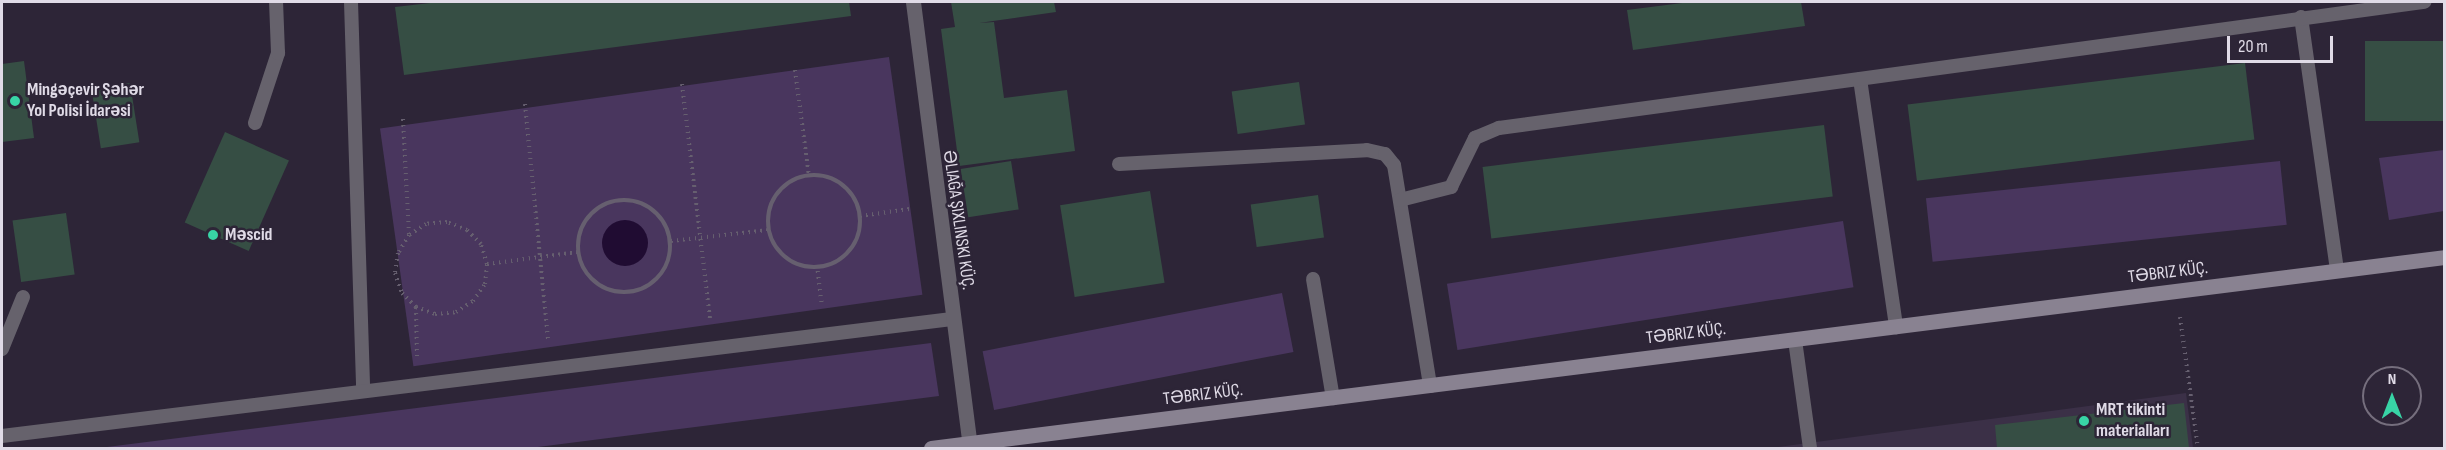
<!DOCTYPE html>
<meta charset="utf-8">
<style>
body{margin:0}
#map{position:relative;width:2446px;height:450px;overflow:hidden;background:#2d2537;font-family:"Sofia Sans Condensed",sans-serif}
div>[style]{position:absolute}
[style*='--x']{left:calc(var(--x)*1px);top:calc(var(--y)*1px);width:calc(var(--w)*1px);rotate:calc(var(--a)*1deg)}
.built>*{inset:0;background:#3b3047}
.green>*{inset:0;background:#49365e;transform-origin:0 0}
.water>*{inset:0;background:#200c32}
.round{border-radius:50%}
.building>*{inset:0;background:#364e44;transform-origin:0 0}
.path>*{height:4px;margin-top:-2px;transform-origin:0;background:repeating-linear-gradient(90deg,#665f6f 0 1.5px,transparent 0 6px)}
.path>.ring{margin:-2px;padding:0;box-sizing:content-box;background:none;border:4px solid #665f6f;border-radius:50%}
.lane>*{height:14px;margin:-7px;padding:0 7px;transform-origin:7px;border-radius:7px;background:#66626c}
.street>*{height:15px;margin:-7.5px;padding:0 7.5px;transform-origin:7.5px;border-radius:7.5px;background:#66626c}
.secondary>*{height:15px;margin:-7.5px;padding:0 7.5px;transform-origin:7.5px;border-radius:7.5px;background:#898291}
.dots>*{width:16px;height:16px;translate:-50% -50%;box-sizing:border-box;border:3px solid #2d2537;border-radius:50%}
span{translate:-50% -50%;white-space:nowrap;text-align:center;line-height:1.15;-webkit-text-stroke:5px #2d2537;paint-order:stroke}
.poi-label{font-size:18px;color:#e0dbe7;font-weight:700}
.left{translate:0 -50%;text-align:left}
.street-label{font-size:18px;color:#e0dbe7}
.frame{position:absolute;inset:0;border:3px solid #e0dbe7;pointer-events:none}
.north{position:absolute;left:2362px;top:366px;width:60px;height:60px;box-sizing:border-box;background:#2d2537;border:2px solid #756e7d;border-radius:50%;rotate:0deg;font-size:16px;font-weight:700;line-height:24px;text-align:center;color:#e0dbe7}
.north::after{content:'';display:block;margin:auto;width:21px;height:27px;background:#38d4a6;clip-path:polygon(50% 0,100% 100%,50% 72%,0 100%)}
.scale{position:absolute;left:2227px;top:36px;width:106px;height:27px;box-sizing:border-box;border:3px solid #e0dbe7;border-top:0;padding-left:8px;font-size:18px;line-height:21px;white-space:nowrap;color:#e0dbe7;-webkit-text-stroke:4px #2d2537;paint-order:stroke}
</style>
<div id="map">
<div class="built">
<i style="clip-path:polygon(2186px 393px,2193px 448px,1771px 448px)"></i>
</div>
<div class="green">
<i style="left:889px;top:57px;width:240px;height:514px;rotate:82deg"></i>
<i style="clip-path:polygon(2444px 150px,2444px 211px,2389px 220px,2379px 158px)"></i>
<i style="left:2280px;top:161px;width:64px;height:356px;rotate:84deg"></i>
<i style="left:1843px;top:221px;width:67px;height:401px;rotate:81deg"></i>
<i style="left:1282px;top:293px;width:60px;height:305px;rotate:79deg"></i>
<i style="clip-path:polygon(931px 343px,939px 396px,530px 448px,99px 448px)"></i>
</div>
<div class="water">
<i class="round" style="left:602px;top:220px;width:46px;height:46px"></i>
</div>
<div class="building">
<i style="clip-path:polygon(439px 2px,849px 2px,851px 16px,404px 75px,395px 7px)"></i>
<i style="clip-path:polygon(951px 2px,1054px 2px,1056px 12px,979px 23px,994px 22px,1004px 98px,1067px 90px,1075px 151px,959px 166px,941px 29px,955px 27px)"></i>
<i style="clip-path:polygon(1690px 2px,1801px 2px,1805px 26px,1633px 50px,1627px 10px)"></i>
<i style="left:2444px;top:41px;width:80px;height:79px;rotate:90deg"></i>
<i style="clip-path:polygon(24px 61px,34px 138px,2px 142px,2px 64px)"></i>
<i style="left:2245px;top:63px;width:77px;height:340px;rotate:83deg"></i>
<i style="left:1299px;top:82px;width:43px;height:68px;rotate:82deg"></i>
<i style="left:130px;top:83px;width:60px;height:39px;rotate:81deg"></i>
<i style="left:1824px;top:125px;width:72px;height:344px;rotate:83deg"></i>
<i style="left:225px;top:132px;width:70px;height:99px;rotate:24deg"></i>
<i style="left:1011px;top:161px;width:49px;height:51px;rotate:81deg"></i>
<i style="left:1150px;top:191px;width:93px;height:91px;rotate:81deg"></i>
<i style="left:1318px;top:195px;width:43px;height:68px;rotate:82deg"></i>
<i style="left:66px;top:213px;width:62px;height:54px;rotate:82deg"></i>
<i style="clip-path:polygon(2184px 403px,2189px 448px,1997px 448px,1995px 425px)"></i>
</div>
<div class="path">
<i style="--x:795;--y:70;--w:107;--a:82.5"></i>
<i style="--x:682;--y:84;--w:238;--a:83.2"></i>
<i style="--x:525;--y:104;--w:237;--a:84.4"></i>
<i style="--x:403;--y:119;--w:116;--a:87"></i>
<i style="--x:409;--y:235;--w:21;--a:121"></i>
<i style="--x:398;--y:253;--w:20;--a:99"></i>
<i style="--x:395;--y:273;--w:21;--a:71"></i>
<i style="--x:402;--y:293;--w:20;--a:45"></i>
<i style="--x:416;--y:307;--w:20;--a:20"></i>
<i style="--x:435;--y:314;--w:21;--a:-5"></i>
<i style="--x:456;--y:312;--w:20;--a:-33"></i>
<i style="--x:473;--y:301;--w:21;--a:-55"></i>
<i style="--x:485;--y:284;--w:20;--a:-84"></i>
<i style="--x:487;--y:264;--w:21;--a:-107"></i>
<i style="--x:481;--y:244;--w:20;--a:-135"></i>
<i style="--x:467;--y:230;--w:22;--a:-158"></i>
<i style="--x:447;--y:222;--w:21;--a:175"></i>
<i style="--x:426;--y:224;--w:20;--a:147"></i>
<i class="ring" style="left:768px;top:175px;width:88px;height:88px"></i>
<i class="ring" style="left:578px;top:200px;width:88px;height:88px"></i>
<i style="--x:860;--y:216;--w:50;--a:-8"></i>
<i style="--x:671;--y:241;--w:99;--a:-6.4"></i>
<i style="--x:487;--y:264;--w:92;--a:-7.5"></i>
<i style="--x:817;--y:265;--w:42;--a:83.2"></i>
<i style="--x:416;--y:307;--w:49;--a:88.8"></i>
<i style="--x:2180;--y:317;--w:132;--a:82.2"></i>
</div>
<div class="lane">
<i style="--x:351;--y:2;--w:387;--a:88.2"></i>
<i style="--x:2301;--y:17;--w:256;--a:81.9"></i>
<i style="--x:1860;--y:79;--w:251;--a:81.7"></i>
<i style="--x:255;--y:123;--w:74;--a:-71.8"></i>
<i style="--x:278;--y:53;--w:51;--a:-92.2"></i>
<i style="--x:1119;--y:164;--w:248;--a:-3.2"></i>
<i style="--x:1367;--y:150;--w:18;--a:13"></i>
<i style="--x:1385;--y:154;--w:14;--a:51"></i>
<i style="--x:1394;--y:165;--w:224;--a:80.7"></i>
<i style="--x:1400;--y:200;--w:53;--a:-14.3"></i>
<i style="--x:1451;--y:187;--w:55;--a:-63.9"></i>
<i style="--x:1475;--y:138;--w:26;--a:-23"></i>
<i style="--x:1499;--y:128;--w:934;--a:-7.76"></i>
<i style="--x:1313;--y:279;--w:121;--a:80.5"></i>
<i style="--x:1795;--y:340;--w:109;--a:82.1"></i>
<i style="--x:2;--y:349;--w:56;--a:-68"></i>
<i style="--x:2;--y:436;--w:957;--a:-7.02"></i>
</div>
<div class="street">
<i style="--x:913;--y:2;--w:446;--a:82.7"></i>
</div>
<div class="secondary">
<i style="--x:931;--y:448;--w:1525;--a:-7.19"></i>
</div>
<div class="dots">
<i style="left:15px;top:101px;background:#38d4a6"></i>
<i style="left:213px;top:235px;background:#38d4a6"></i>
<i style="left:2084px;top:421px;background:#38d4a6"></i>
</div>
<div class="poi-label">
<span class="left" style="left:27px;top:101px">Mingəçevir Şəhər<br>Yol Polisi İdarəsi</span>
<span class="left" style="left:225px;top:235px">Məscid</span>
<span class="left" style="left:2096px;top:421px">MRT tikinti<br>materialları</span>
</div>
<div class="street-label">
<span style="left:958px;top:220px;rotate:82deg">ƏLIAĞA ŞIXLINSKI KÜÇ.</span>
<span style="left:2168px;top:273px;rotate:-7deg">TƏBRIZ KÜÇ.</span>
<span style="left:1686px;top:334px;rotate:-7deg">TƏBRIZ KÜÇ.</span>
<span style="left:1203px;top:395px;rotate:-7deg">TƏBRIZ KÜÇ.</span>
</div>
<div class="frame"></div>
<div class="north">N</div>
<div class="scale">20 m</div>
</div>
